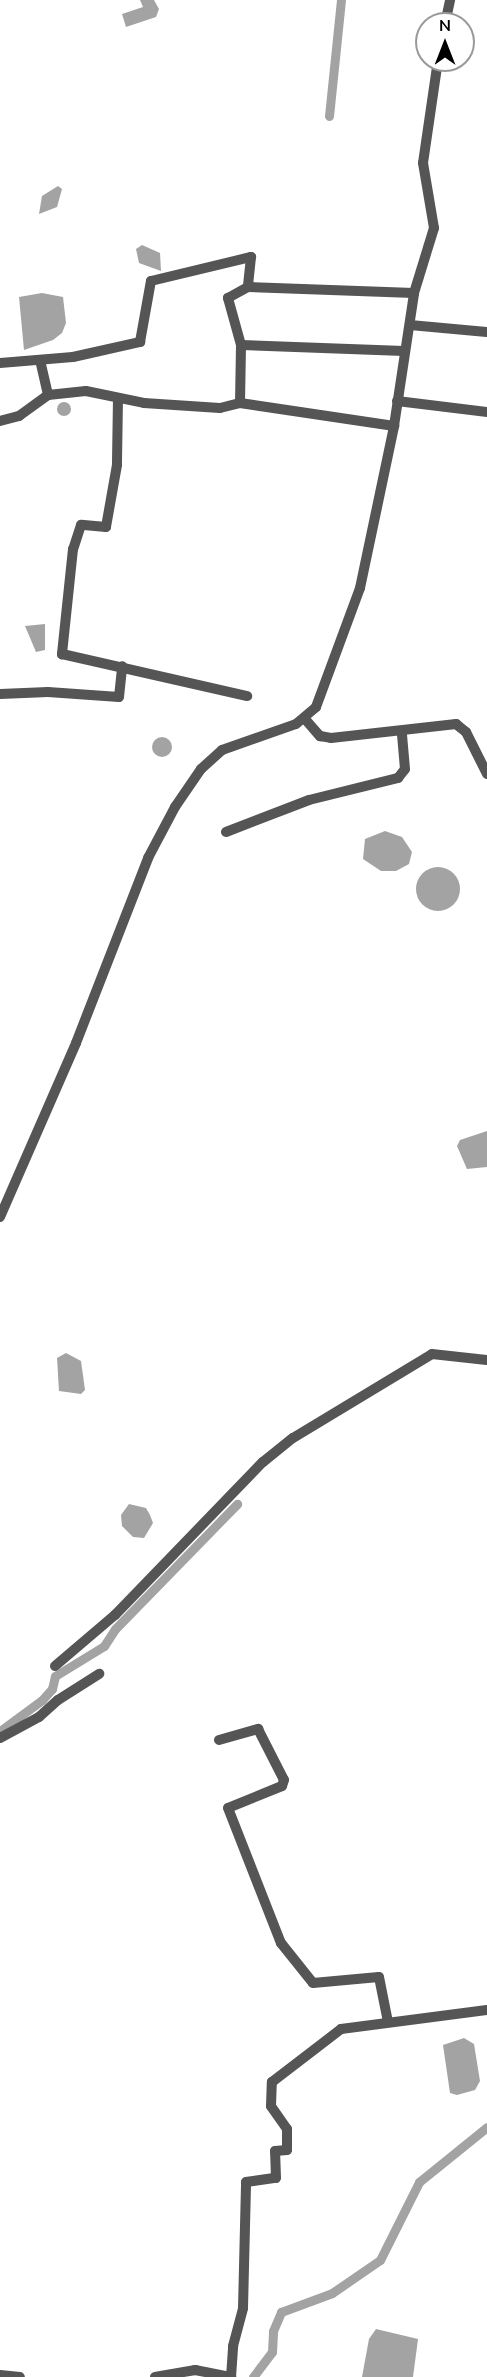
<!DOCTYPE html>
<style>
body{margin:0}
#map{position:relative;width:487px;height:2377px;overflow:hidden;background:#fff;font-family:"Nunito Sans",sans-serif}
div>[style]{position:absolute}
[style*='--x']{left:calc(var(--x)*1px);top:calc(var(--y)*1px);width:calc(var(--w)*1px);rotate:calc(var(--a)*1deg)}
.water>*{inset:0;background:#a3a3a3}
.round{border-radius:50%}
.canal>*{height:9px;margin:-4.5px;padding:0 4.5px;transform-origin:4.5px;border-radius:4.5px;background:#a3a3a3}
.minor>*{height:10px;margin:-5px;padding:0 5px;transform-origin:5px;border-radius:5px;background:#555}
span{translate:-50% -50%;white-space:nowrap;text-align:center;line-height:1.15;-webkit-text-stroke:6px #fff;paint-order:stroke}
.north{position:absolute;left:415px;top:12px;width:60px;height:60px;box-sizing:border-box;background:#fff;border:2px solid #999;border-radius:50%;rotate:0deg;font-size:16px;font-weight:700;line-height:24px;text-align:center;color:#000}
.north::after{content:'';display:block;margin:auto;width:21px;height:27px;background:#000;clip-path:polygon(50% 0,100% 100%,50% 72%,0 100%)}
</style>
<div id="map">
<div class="water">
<i style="clip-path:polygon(140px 0,154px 0,159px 9px,156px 17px,126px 27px,122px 14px,143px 7px)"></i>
<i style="clip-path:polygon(58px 186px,62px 189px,57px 207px,39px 214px,42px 196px)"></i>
<i style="clip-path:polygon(142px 245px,160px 253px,161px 271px,139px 263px,136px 249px)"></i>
<i style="clip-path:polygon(42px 293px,63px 297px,66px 323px,62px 333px,53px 340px,24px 350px,19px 297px)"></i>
<i class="round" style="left:57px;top:402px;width:14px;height:14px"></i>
<i style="clip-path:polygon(45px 624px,45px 650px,36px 652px,25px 626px)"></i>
<i class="round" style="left:152px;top:737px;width:20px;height:20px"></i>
<i style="clip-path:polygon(385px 831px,402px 837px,412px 852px,409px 864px,396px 871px,381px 871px,363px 859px,365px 839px)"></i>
<i class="round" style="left:416px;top:867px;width:44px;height:44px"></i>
<i style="clip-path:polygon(487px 1131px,487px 1167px,467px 1169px,457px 1146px,460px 1140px)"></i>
<i style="clip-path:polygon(66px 1353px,81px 1361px,85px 1390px,81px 1394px,59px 1391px,57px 1358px)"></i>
<i style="clip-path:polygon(129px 1504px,146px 1508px,150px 1515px,153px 1523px,144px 1538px,133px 1537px,122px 1526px,121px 1515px)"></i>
<i style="clip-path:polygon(464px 2038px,474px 2044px,480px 2081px,475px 2090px,457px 2095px,450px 2093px,443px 2045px)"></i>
<i style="clip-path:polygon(376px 2329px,418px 2339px,413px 2377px,362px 2377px,369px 2339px)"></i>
</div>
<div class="canal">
<i style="--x:329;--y:116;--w:117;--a:-84.1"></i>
<i style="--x:0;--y:1731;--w:52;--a:-36.4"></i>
<i style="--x:42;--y:1700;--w:15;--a:-48"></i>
<i style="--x:52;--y:1689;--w:13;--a:-77"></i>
<i style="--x:55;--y:1676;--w:57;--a:-31.5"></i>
<i style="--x:104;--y:1646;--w:20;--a:-57"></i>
<i style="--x:115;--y:1629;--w:175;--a:-45.7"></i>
<i style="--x:253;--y:2377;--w:31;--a:-53"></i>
<i style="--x:272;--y:2352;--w:21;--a:-87"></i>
<i style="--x:273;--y:2331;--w:21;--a:-67"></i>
<i style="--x:281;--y:2312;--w:54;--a:-20.4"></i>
<i style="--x:332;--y:2293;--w:58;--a:-34.5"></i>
<i style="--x:380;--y:2260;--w:87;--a:-63.4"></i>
<i style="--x:419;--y:2182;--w:87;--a:-39"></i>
</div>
<div class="minor">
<i style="--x:445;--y:24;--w:25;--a:-78"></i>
<i style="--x:410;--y:325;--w:77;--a:5.2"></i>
<i style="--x:241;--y:345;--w:49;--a:-105.5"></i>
<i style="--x:228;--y:298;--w:23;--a:-29"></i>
<i style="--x:248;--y:287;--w:166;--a:2.1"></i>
<i style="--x:40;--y:360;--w:36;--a:77"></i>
<i style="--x:0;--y:363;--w:73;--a:-4.7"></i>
<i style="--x:73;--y:357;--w:69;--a:-12.6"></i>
<i style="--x:140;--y:342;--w:62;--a:-79.8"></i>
<i style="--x:151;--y:281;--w:103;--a:-13.5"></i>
<i style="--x:251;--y:257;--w:30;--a:96"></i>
<i style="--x:118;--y:398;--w:67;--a:90.9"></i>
<i style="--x:117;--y:465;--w:63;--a:100.1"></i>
<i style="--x:106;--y:527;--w:25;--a:-175"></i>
<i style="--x:81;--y:525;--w:25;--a:108"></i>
<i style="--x:73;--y:549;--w:106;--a:96"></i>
<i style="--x:62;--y:654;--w:190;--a:12.8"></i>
<i style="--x:397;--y:401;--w:91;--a:7"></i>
<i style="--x:240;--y:403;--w:58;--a:-89"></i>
<i style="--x:241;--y:345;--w:163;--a:2.1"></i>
<i style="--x:0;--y:421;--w:20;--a:-15"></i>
<i style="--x:19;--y:416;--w:36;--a:-36"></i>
<i style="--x:48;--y:395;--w:38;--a:-6"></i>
<i style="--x:86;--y:391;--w:59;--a:11.7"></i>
<i style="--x:144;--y:403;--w:76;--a:3.8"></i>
<i style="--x:220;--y:408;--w:21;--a:-14"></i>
<i style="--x:240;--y:403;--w:156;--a:8.5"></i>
<i style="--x:0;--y:694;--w:48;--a:-2.4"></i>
<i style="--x:48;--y:692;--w:71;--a:4"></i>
<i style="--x:119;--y:697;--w:31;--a:-84"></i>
<i style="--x:305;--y:719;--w:23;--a:49"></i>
<i style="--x:320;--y:736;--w:11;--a:10"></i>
<i style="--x:331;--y:738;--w:126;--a:-6.4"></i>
<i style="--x:456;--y:724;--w:13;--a:39"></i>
<i style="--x:466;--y:732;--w:47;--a:63.4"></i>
<i style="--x:226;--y:832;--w:89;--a:-21.1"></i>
<i style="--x:309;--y:800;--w:92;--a:-13.9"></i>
<i style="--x:398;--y:778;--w:11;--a:-52"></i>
<i style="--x:405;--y:769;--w:37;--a:-95"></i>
<i style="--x:0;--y:1217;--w:190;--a:-66.4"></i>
<i style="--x:76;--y:1043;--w:199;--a:-68.7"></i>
<i style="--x:148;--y:858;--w:58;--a:-62.1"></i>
<i style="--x:175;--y:807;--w:46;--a:-55.6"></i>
<i style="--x:201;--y:769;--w:28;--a:-42"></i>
<i style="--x:222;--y:750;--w:78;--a:-19.4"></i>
<i style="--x:296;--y:724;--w:26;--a:-40"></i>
<i style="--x:316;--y:707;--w:127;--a:-69.7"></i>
<i style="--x:360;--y:588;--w:166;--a:-78.1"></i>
<i style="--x:394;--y:426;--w:134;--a:-81.4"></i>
<i style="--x:414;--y:293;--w:68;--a:-72.9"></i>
<i style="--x:434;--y:228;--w:66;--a:-99.6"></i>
<i style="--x:423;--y:163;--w:104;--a:-81.7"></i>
<i style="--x:55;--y:1666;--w:79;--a:-40.4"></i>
<i style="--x:115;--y:1615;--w:213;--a:-46"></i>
<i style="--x:263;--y:1462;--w:38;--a:-39"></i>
<i style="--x:293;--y:1438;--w:162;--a:-31.1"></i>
<i style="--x:432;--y:1354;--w:55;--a:6.2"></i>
<i style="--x:0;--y:1738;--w:44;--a:-28.3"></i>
<i style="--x:39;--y:1717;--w:25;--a:-42"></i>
<i style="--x:58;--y:1700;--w:49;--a:-32.4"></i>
<i style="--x:219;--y:1740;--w:41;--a:-15.8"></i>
<i style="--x:258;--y:1729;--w:57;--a:63"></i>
<i style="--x:284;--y:1780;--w:6;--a:108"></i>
<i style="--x:282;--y:1786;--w:58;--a:157.8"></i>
<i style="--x:228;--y:1808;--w:145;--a:68.6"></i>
<i style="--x:281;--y:1943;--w:51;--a:51.3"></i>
<i style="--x:313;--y:1983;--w:66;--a:-5.2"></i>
<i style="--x:379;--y:1977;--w:46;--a:78.7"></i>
<i style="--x:0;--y:2375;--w:20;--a:6"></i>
<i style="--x:155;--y:2377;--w:41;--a:-9.9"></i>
<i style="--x:195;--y:2370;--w:37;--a:11"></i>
<i style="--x:231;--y:2377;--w:31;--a:-86"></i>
<i style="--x:233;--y:2346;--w:39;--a:-75"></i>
<i style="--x:243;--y:2308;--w:126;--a:-88.6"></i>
<i style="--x:246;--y:2182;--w:30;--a:-8"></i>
<i style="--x:276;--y:2178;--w:27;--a:-92"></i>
<i style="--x:275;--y:2151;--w:12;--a:-5"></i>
<i style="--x:287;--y:2150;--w:21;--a:-90"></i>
<i style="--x:287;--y:2129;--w:28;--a:-125"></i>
<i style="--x:271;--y:2106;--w:24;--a:-88"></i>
<i style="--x:272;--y:2082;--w:87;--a:-37.5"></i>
<i style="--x:341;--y:2029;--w:147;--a:-7.4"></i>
</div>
<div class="north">N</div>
</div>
